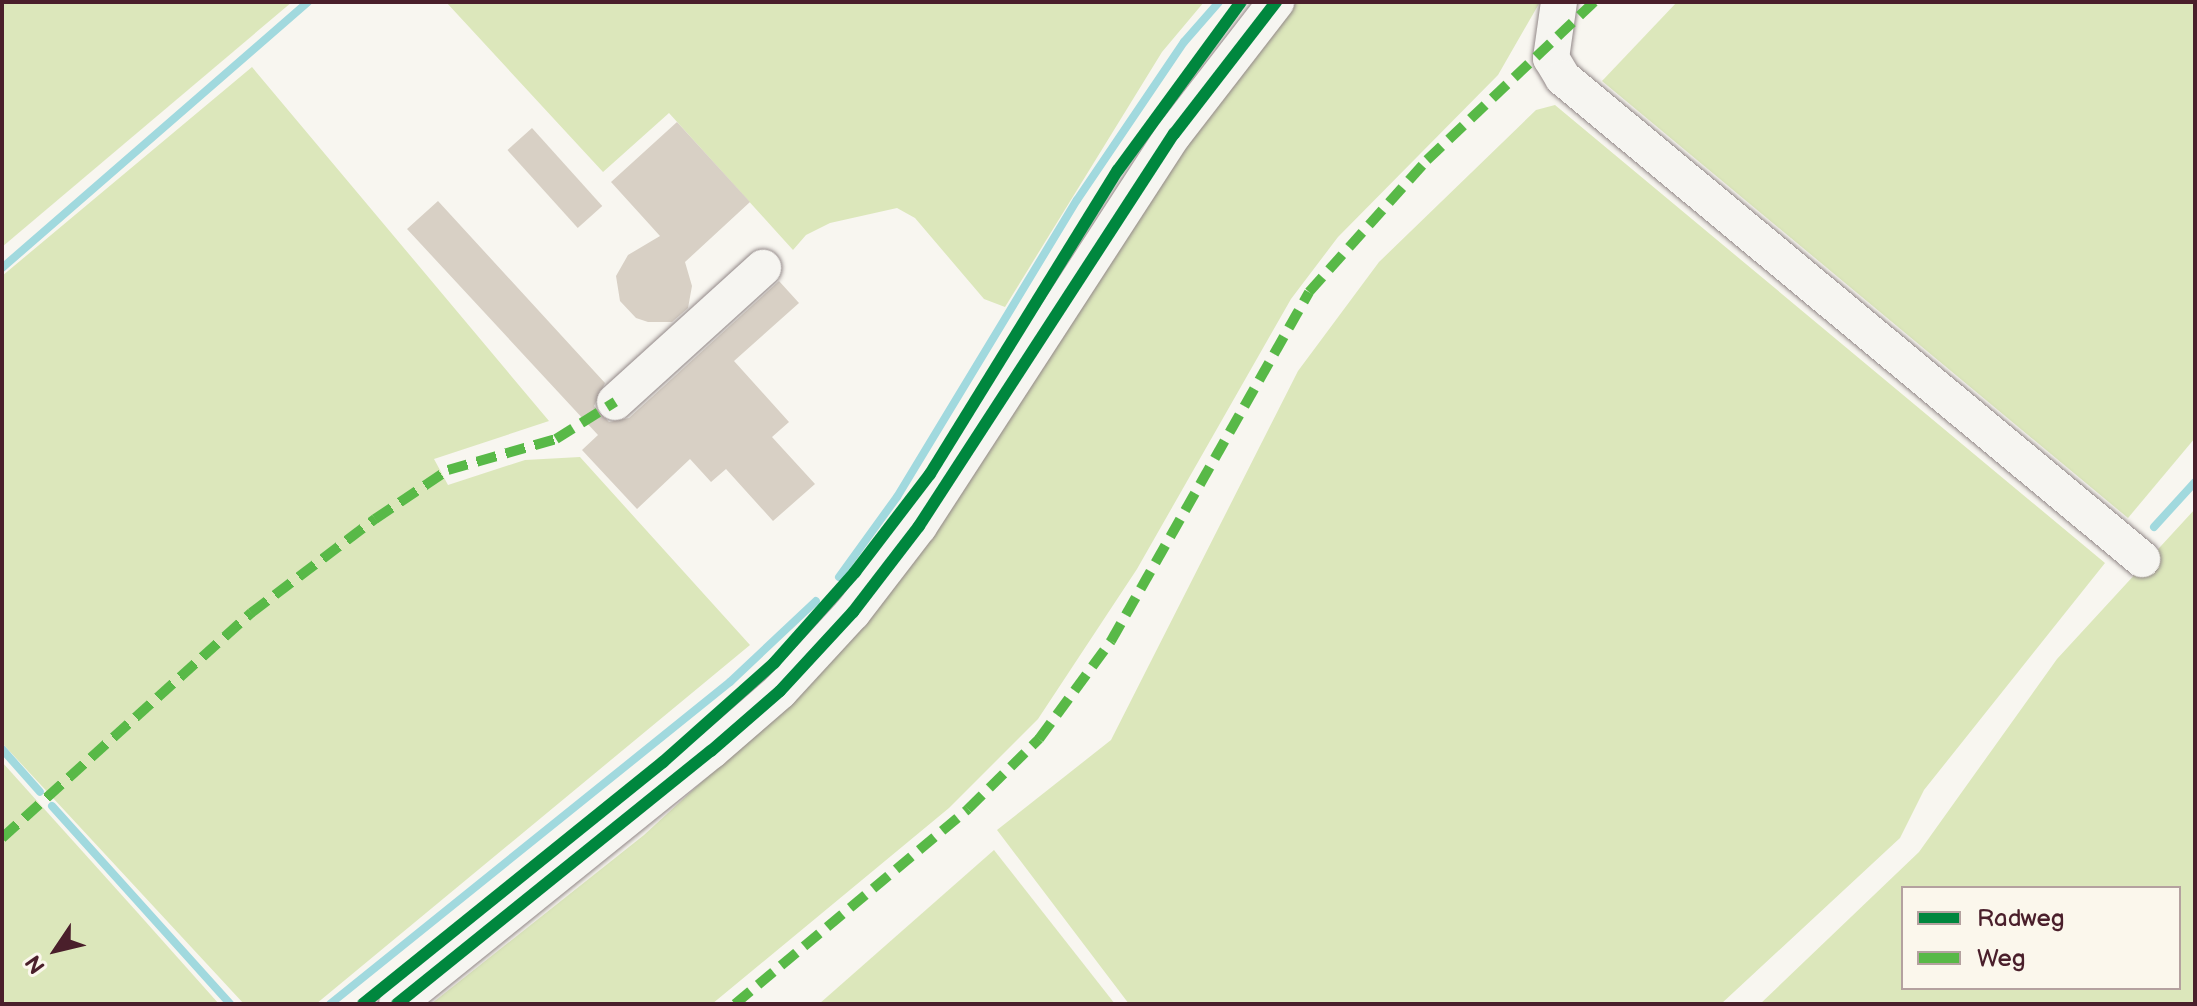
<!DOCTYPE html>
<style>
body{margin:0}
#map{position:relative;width:2197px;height:1006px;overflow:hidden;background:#f8f6f0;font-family:"Balsamiq Sans",sans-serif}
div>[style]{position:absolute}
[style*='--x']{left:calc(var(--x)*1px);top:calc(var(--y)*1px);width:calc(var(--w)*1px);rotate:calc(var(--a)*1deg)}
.green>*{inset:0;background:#dce7bb}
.stream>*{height:8px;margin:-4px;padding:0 4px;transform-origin:4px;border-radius:4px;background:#a1d9de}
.building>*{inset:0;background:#d8d0c5;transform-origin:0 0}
.roads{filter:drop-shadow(0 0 2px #918787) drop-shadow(0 0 2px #918787)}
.minor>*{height:36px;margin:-18px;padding:0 18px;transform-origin:18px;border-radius:18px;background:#f6f5f1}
.quiet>*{height:10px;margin-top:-5px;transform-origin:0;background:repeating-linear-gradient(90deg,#58b947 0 20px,transparent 0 30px)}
.cycleway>*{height:12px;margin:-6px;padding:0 6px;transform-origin:6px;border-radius:6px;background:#00873e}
span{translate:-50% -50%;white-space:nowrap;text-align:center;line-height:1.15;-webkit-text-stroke:6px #fbf7ec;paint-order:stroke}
.frame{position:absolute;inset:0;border:4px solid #4a1f2b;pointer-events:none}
.legend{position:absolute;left:1901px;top:886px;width:280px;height:104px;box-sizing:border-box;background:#fbf7ec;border:2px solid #b4a19f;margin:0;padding:10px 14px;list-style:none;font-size:24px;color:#4a1f2b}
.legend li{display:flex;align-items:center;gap:16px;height:40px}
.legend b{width:40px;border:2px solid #b4a19f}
.north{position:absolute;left:16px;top:910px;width:80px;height:80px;-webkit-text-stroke:6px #fbf7ec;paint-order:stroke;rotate:235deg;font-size:22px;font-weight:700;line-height:32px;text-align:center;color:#4a1f2b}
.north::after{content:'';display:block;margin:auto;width:28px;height:36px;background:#4a1f2b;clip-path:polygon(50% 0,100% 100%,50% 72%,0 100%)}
</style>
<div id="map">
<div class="green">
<i style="clip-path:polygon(2px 2px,292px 2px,2px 247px)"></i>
<i style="clip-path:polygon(446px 2px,1204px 2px,1162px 52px,1005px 307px,984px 299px,915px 218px,897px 208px,830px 223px,806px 235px,793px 250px,669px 113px,603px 172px)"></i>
<i style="clip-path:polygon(1297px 2px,1540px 2px,1498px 75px,1338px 237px,1291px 299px,1137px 569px,1038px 719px,949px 808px,712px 1004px,431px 1004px,644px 835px,778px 712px,1175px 157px)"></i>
<i style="clip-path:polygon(1677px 2px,2195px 2px,2195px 438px,2128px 518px,1602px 81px)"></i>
<i style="clip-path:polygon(252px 67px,549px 421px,434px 459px,448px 485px,525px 460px,580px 457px,750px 645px,316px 1004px,244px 1004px,2px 743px,2px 276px)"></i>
<i style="clip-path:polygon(1555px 105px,2105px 563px,1924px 790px,1900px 838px,1721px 1004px,1129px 1004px,997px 830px,1111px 740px,1298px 371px,1379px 262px,1536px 110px)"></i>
<i style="clip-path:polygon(evenodd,2195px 509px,2195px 1004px,1760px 1004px,1919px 852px,2057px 659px,2195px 509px,1903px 888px,2179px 888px,2179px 988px,1903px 988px,1903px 888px)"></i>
<i style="clip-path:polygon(2px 762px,137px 912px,219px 1004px,2px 1004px)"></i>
<i style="clip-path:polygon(994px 850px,1115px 1004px,819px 1004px)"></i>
</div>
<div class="stream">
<i style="--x:2;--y:268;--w:405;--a:-41"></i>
<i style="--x:2154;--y:527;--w:61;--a:-47.7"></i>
<i style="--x:839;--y:577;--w:99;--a:-54.1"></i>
<i style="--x:897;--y:497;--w:347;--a:-58.8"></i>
<i style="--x:1077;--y:200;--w:191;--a:-55.9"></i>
<i style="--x:1184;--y:42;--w:53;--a:-48.8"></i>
<i style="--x:2;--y:749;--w:57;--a:48.5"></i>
<i style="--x:52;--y:806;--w:266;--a:48"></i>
<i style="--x:330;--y:1004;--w:514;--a:-38.83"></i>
<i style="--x:730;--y:682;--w:118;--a:-43.3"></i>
</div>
<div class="building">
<i style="clip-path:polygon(677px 122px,750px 202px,685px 262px,692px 286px,688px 308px,672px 322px,648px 322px,636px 318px,620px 301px,616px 276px,628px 255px,660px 236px,611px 182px)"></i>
<i style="left:532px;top:128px;width:105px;height:33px;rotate:48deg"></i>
<i style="clip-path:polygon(438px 201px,605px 383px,594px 406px,609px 422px,629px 418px,779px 281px,799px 303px,734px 361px,789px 422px,772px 437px,815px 484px,773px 521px,726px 469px,711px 482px,690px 459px,637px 509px,582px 450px,598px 435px,407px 229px)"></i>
</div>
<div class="roads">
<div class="minor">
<i style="--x:1559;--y:2;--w:57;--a:98.1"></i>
<i style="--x:1551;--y:58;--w:23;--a:59"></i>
<i style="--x:1563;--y:78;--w:753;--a:39.72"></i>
<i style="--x:615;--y:402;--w:200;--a:-42.2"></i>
<i style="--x:397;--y:1004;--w:403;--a:-38.9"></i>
<i style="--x:711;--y:751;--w:91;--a:-41"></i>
<i style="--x:780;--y:691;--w:108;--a:-47.3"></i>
<i style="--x:853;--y:612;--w:108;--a:-52.5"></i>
<i style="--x:919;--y:526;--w:468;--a:-57"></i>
<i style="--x:1174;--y:134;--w:167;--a:-52.3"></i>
</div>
</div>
<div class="quiet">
<i style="--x:2;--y:838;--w:336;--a:-42.1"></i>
<i style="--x:251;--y:613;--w:156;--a:-37.2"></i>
<i style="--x:375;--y:519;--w:88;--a:-33.9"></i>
<i style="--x:448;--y:470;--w:112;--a:-16"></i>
<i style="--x:556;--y:439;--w:70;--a:-32.1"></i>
<i style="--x:735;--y:1004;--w:304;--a:-39.9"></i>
<i style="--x:968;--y:809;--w:100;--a:-44.6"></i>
<i style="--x:1039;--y:739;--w:122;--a:-53.7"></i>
<i style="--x:1111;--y:641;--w:401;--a:-60.4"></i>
<i style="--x:1309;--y:292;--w:177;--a:-48.2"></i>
<i style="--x:1427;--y:160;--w:230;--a:-43.4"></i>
</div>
<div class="cycleway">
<i style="--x:363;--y:1004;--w:385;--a:-38.9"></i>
<i style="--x:663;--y:762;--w:149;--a:-41.7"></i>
<i style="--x:774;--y:663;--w:122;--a:-48.3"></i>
<i style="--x:855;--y:572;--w:123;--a:-52.6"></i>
<i style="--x:930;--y:474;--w:357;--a:-58.3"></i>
<i style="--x:1118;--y:170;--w:208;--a:-53.8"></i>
<i style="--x:397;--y:1004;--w:403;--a:-38.9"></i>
<i style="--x:711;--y:751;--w:91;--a:-41"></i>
<i style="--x:780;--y:691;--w:108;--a:-47.3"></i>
<i style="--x:853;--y:612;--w:108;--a:-52.5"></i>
<i style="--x:919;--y:526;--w:468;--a:-57"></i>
<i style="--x:1174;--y:134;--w:167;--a:-52.3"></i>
</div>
<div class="frame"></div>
<ul class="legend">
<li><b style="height:10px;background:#00873e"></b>Radweg</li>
<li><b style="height:10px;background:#58b947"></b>Weg</li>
</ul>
<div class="north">N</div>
</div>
